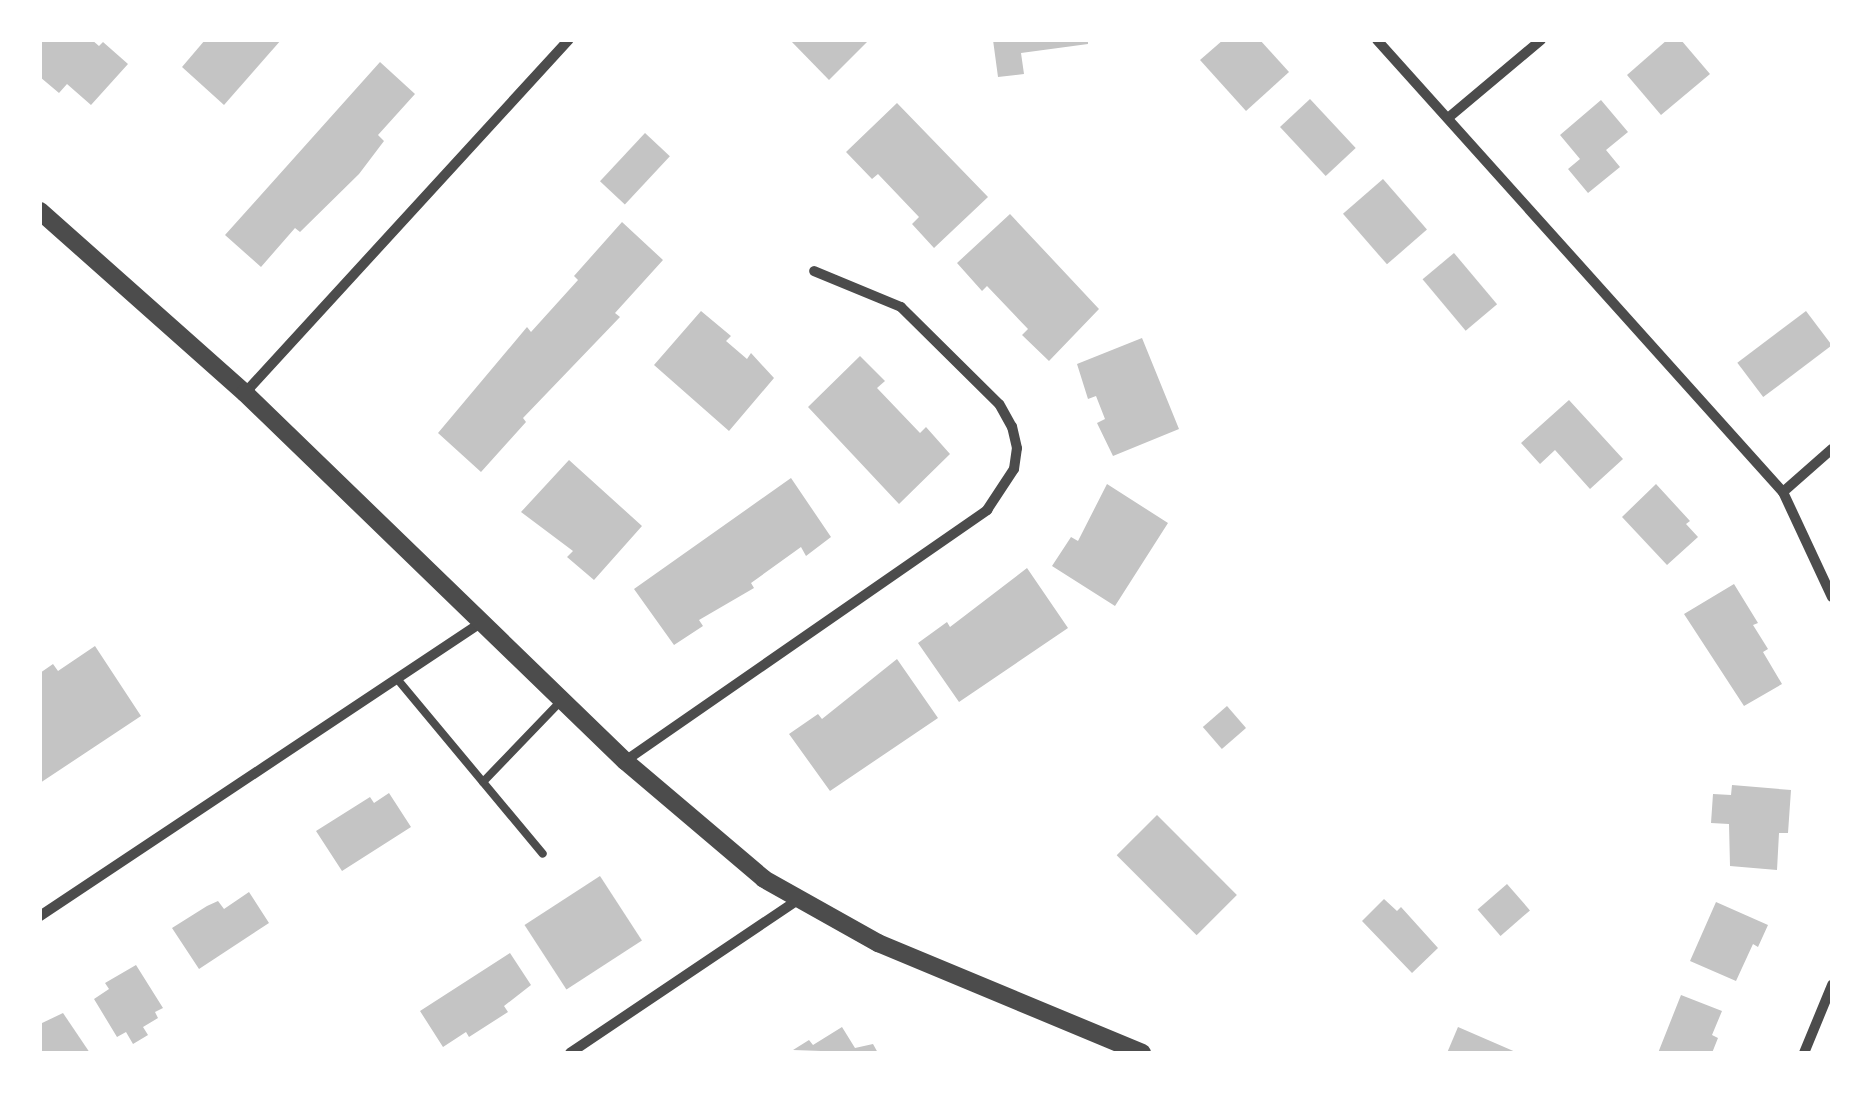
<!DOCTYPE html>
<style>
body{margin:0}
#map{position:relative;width:1872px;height:1093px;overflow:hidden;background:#fff;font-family:Merriweather,serif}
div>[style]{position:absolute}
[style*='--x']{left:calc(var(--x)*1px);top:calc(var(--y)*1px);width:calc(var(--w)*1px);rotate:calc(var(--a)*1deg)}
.building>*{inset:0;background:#c4c4c4;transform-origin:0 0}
.service>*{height:8px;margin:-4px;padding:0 4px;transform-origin:4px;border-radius:4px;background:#4c4c4c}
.minor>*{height:10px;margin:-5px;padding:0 5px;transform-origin:5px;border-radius:5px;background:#4c4c4c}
.tertiary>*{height:18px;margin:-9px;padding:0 9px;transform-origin:9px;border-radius:9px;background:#4c4c4c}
span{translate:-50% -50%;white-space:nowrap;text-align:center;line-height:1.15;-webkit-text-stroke:8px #fff;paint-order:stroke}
.frame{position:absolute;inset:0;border:42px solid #fff;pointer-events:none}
</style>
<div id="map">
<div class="building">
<i style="clip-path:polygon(40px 40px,92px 40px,99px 46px,103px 42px,128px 64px,91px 105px,67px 84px,59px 93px,40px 77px)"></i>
<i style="clip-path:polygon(205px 40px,281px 40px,224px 105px,182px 67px)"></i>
<i style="clip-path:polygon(790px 40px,869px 40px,829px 80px)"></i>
<i style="clip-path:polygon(993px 40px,1088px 40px,1088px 44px,1021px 53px,1024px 74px,998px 77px)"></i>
<i style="clip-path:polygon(1223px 40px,1260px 40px,1289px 72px,1246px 111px,1200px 60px)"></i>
<i style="clip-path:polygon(1667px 40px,1681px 40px,1710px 74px,1661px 115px,1627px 75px)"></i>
<i style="clip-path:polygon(380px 62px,415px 94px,378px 135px,384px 141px,359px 174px,300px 232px,295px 228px,261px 267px,225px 235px)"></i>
<i style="left:1310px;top:99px;width:67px;height:41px;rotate:47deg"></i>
<i style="clip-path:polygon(1601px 100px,1628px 132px,1606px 150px,1620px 167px,1588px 193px,1568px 169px,1580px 159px,1560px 135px)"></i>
<i style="clip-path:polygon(897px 103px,988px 197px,934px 248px,912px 224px,919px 217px,878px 174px,872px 179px,846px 152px)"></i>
<i style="left:645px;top:133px;width:34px;height:66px;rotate:43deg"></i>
<i style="left:1383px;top:179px;width:67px;height:53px;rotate:49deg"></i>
<i style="clip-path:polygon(1010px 214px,1099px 309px,1049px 361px,1022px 335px,1028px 329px,987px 286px,982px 291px,957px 263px)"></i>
<i style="clip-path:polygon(622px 222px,663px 260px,615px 313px,620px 317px,523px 418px,526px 422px,481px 472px,438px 433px,527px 327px,531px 332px,578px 280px,574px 276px)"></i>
<i style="left:1454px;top:253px;width:67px;height:41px;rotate:50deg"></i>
<i style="clip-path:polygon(701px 311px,731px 336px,726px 341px,747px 359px,751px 353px,774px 378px,729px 431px,654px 365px)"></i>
<i style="left:1806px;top:311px;width:43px;height:86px;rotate:53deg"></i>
<i style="clip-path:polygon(1142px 338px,1179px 429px,1113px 456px,1097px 423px,1105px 419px,1096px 396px,1088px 399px,1077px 364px)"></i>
<i style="clip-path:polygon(860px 356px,885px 381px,877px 388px,920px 433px,926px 427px,950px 454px,899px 504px,808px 407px)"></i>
<i style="clip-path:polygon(1569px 400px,1623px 459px,1590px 489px,1555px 450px,1540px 464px,1521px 443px)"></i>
<i style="clip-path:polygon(569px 460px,642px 526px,594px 580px,567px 557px,573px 551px,521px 512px)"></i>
<i style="clip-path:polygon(791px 478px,831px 537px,806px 556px,801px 547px,751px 583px,754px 588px,699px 620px,703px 626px,674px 645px,634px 589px)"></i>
<i style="clip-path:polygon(1107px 484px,1168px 523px,1115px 606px,1052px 566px,1071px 537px,1078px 541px)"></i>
<i style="clip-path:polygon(1656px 484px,1690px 521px,1686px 524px,1698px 537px,1667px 565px,1622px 517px)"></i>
<i style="clip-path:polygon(1027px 568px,1068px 628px,959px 702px,918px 643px,947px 622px,950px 627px)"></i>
<i style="clip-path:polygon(1734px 584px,1758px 623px,1753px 625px,1768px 649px,1763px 652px,1782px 684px,1744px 706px,1684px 614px)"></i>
<i style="clip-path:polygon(95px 646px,141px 716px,40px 783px,40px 673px,53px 664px,58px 671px)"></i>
<i style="clip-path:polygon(897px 659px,938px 718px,830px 791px,789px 734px,818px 714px,822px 719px)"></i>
<i style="left:1227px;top:706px;width:29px;height:32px;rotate:49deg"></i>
<i style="clip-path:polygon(1732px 785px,1791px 790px,1788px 833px,1779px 833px,1777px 870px,1730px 866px,1729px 824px,1711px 823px,1713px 794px,1731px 795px)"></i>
<i style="clip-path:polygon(389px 793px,411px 827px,342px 871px,316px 831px,370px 797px,374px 803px)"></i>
<i style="left:1157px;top:815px;width:113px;height:57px;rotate:45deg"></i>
<i style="left:600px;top:876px;width:77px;height:90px;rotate:57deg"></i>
<i style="left:1507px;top:884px;width:35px;height:39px;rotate:49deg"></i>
<i style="clip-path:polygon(249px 892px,269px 923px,199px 969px,172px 928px,207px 906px,218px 901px,224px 909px)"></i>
<i style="clip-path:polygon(1384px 899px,1397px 911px,1401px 907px,1438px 948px,1412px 973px,1362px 921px)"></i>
<i style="clip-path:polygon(1716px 902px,1768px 925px,1758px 947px,1753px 944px,1736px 981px,1690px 961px)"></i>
<i style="clip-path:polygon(510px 953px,531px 985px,504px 1006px,508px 1012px,469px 1037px,466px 1032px,443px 1047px,420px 1011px)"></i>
<i style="clip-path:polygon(136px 965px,163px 1008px,155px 1012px,158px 1018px,143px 1027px,148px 1035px,133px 1044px,126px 1032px,117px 1037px,94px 999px,109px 989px,105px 983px)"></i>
<i style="clip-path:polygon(1681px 995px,1722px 1011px,1712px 1035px,1718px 1038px,1712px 1053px,1658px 1053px)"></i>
<i style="clip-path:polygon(63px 1013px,90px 1053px,40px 1053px,40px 1024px)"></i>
<i style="clip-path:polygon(842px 1027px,855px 1048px,873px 1044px,878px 1053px,793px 1050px,809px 1040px,813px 1045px)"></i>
<i style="clip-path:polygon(1458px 1027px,1518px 1053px,1447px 1053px)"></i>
</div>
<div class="service">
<i style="--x:398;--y:680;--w:226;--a:50.2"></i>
<i style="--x:483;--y:782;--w:112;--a:-46.1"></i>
</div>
<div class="minor">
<i style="--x:1377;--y:40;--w:608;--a:48.07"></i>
<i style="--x:1783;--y:492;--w:116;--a:65"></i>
<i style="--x:1448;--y:118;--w:121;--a:-40"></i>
<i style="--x:245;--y:393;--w:479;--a:-47.5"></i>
<i style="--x:1783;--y:492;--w:65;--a:-41.3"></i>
<i style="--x:625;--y:761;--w:441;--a:-34.7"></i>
<i style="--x:987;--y:510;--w:49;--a:-56.6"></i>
<i style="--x:1014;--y:469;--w:21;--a:-82"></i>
<i style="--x:1017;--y:448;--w:22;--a:-103"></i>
<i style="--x:1012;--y:427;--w:26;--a:-119"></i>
<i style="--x:999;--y:404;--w:138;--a:-135.3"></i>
<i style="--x:901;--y:307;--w:94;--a:-157.5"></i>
<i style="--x:40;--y:916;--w:527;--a:-33.63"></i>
<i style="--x:570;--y:1053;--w:275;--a:-33.9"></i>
<i style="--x:1804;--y:1053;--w:74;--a:-67.6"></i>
</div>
<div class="tertiary">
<i style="--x:40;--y:211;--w:274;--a:41.6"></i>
<i style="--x:245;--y:393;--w:529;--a:44.08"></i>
<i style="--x:625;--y:761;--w:182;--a:40.3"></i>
<i style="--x:764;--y:879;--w:131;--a:29.3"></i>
<i style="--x:878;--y:943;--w:286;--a:22.6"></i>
</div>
<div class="frame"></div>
</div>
